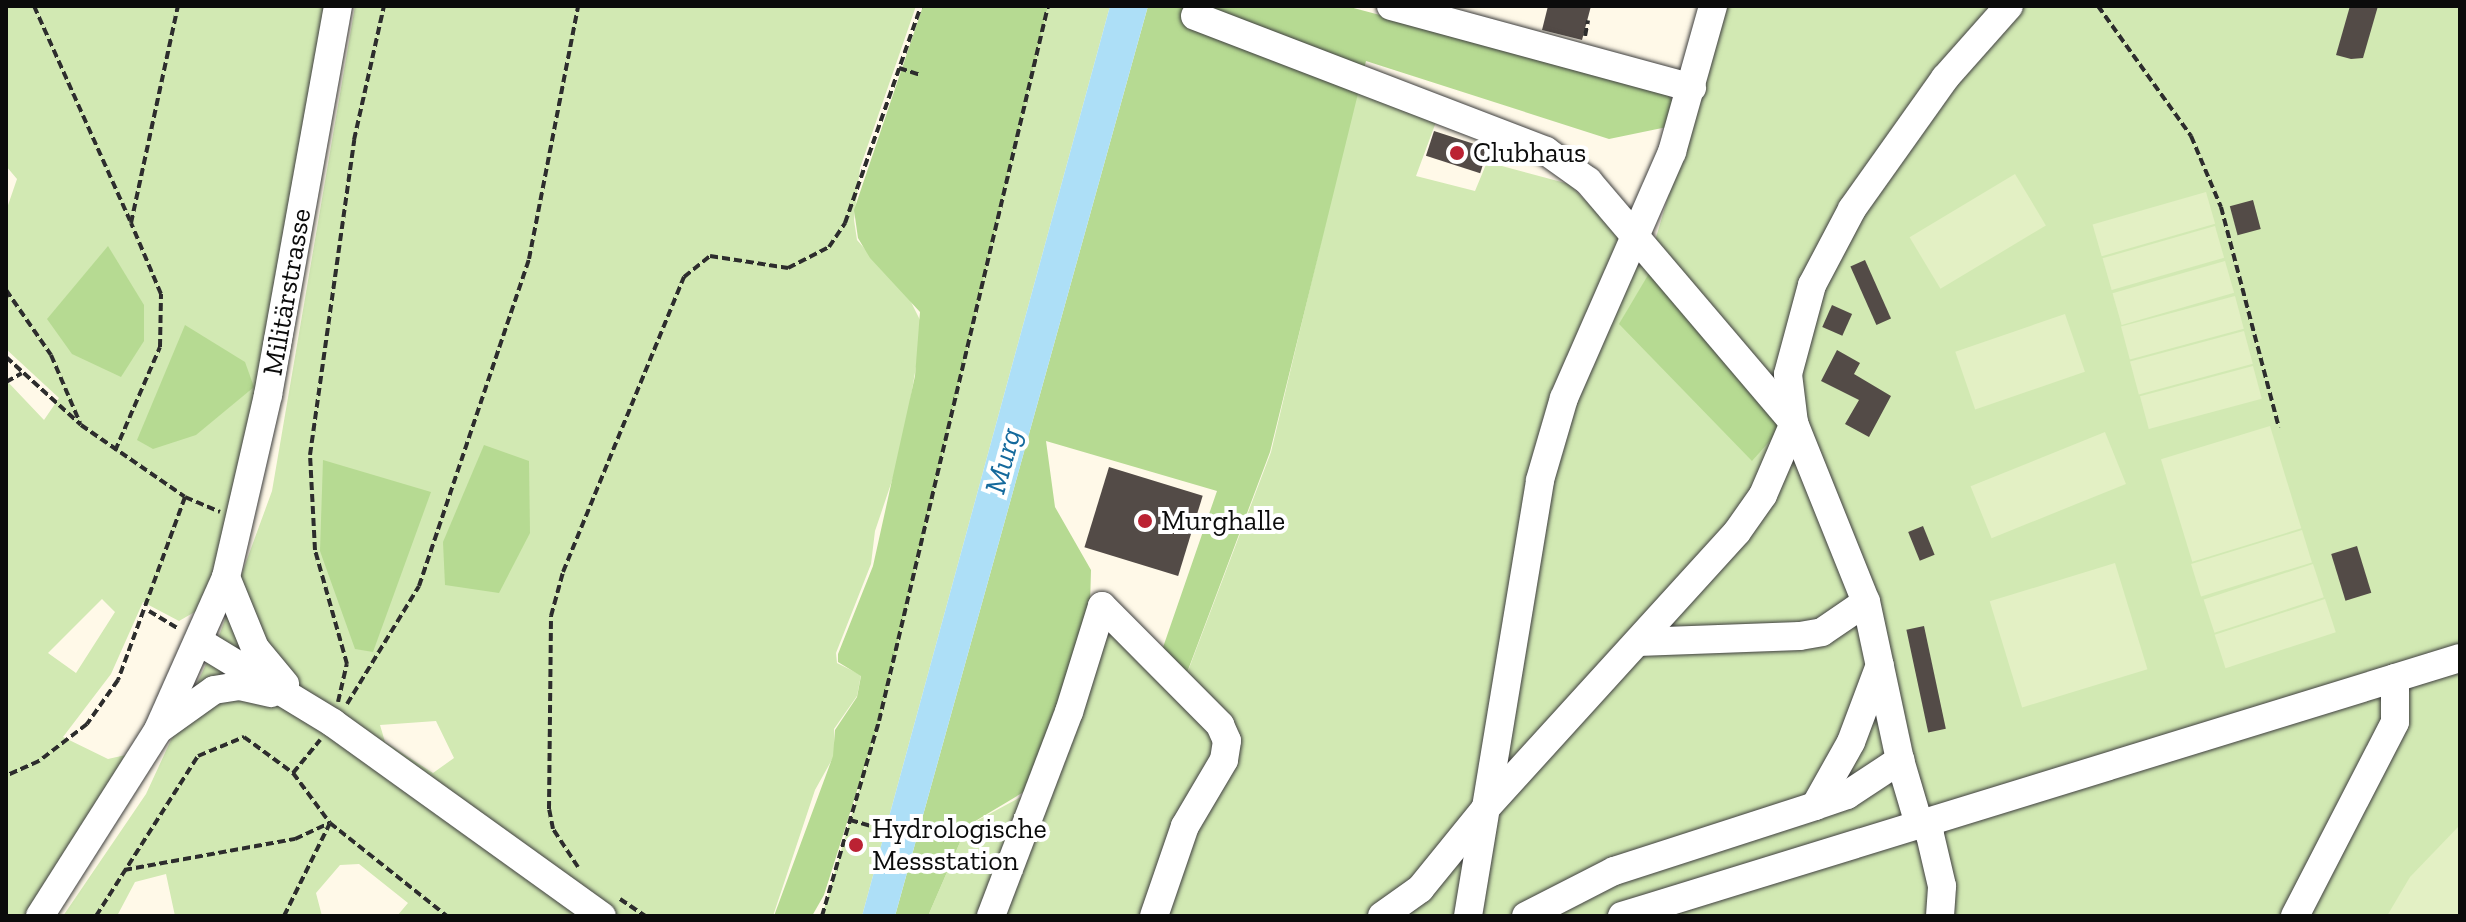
<!DOCTYPE html>
<meta charset="utf-8">
<style>
body{margin:0}
#map{position:relative;width:2466px;height:922px;overflow:hidden;background:#fff9e8;font-family:"Zilla Slab",serif}
div>[style]{position:absolute}
[style*='--x']{left:calc(var(--x)*1px);top:calc(var(--y)*1px);width:calc(var(--w)*1px);rotate:calc(var(--a)*1deg)}
.green>*{inset:0;background:#d2e9b3}
.forest>*{inset:0;background:#b6da92}
.pitch>*{inset:0;background:#e3f0c4;transform-origin:0 0}
.water>*{inset:0;background:#addff7}
.building>*{inset:0;background:#534b47;transform-origin:0 0}
.path>*{height:4px;margin-top:-2px;transform-origin:0;background:repeating-linear-gradient(90deg,#2d2d2d 0 8px,transparent 0 12px)}
.roads{filter:drop-shadow(0 0 2px #3e3e3e) drop-shadow(0 0 2px #3e3e3e)}
.minor>*{height:28px;margin:-14px;padding:0 14px;transform-origin:14px;border-radius:14px;background:#fff}
.dots>*{width:22px;height:22px;translate:-50% -50%;box-sizing:border-box;border:4px solid #fff;border-radius:50%}
span{translate:-50% -50%;white-space:nowrap;text-align:center;line-height:1.15;-webkit-text-stroke:8px #fff;paint-order:stroke}
.poi-label{font-size:28px;color:#0b0b0b}
.left{translate:0 -50%;text-align:left}
.street-label{font-size:28px;color:#0b0b0b}
.water-label{font-size:30px;color:#14699c;font-style:italic}
.frame{position:absolute;inset:0;border:8px solid #0b0b0b;pointer-events:none}
</style>
<div id="map">
<div class="green">
<i style="clip-path:polygon(evenodd,6px 6px,330px 6px,267px 352px,205px 606px,179px 621px,143px 602px,111px 674px,63px 737px,108px 759px,130px 754px,24px 916px,6px 916px,6px 380px,44px 420px,59px 398px,6px 349px,6px 211px,17px 179px,6px 166px,6px 6px,102px 599px,115px 612px,76px 673px,48px 653px,102px 599px)"></i>
<i style="clip-path:polygon(evenodd,355px 6px,916px 6px,860px 168px,854px 220px,857px 240px,909px 298px,923px 326px,901px 454px,875px 531px,871px 564px,836px 653px,837px 663px,861px 675px,857px 696px,834px 729px,834px 756px,815px 790px,773px 916px,397px 916px,408px 903px,359px 864px,340px 865px,316px 893px,322px 916px,175px 916px,166px 874px,135px 882px,117px 916px,63px 916px,146px 794px,219px 636px,272px 491px,355px 6px,436px 721px,454px 758px,433px 773px,385px 742px,380px 725px,436px 721px)"></i>
<i style="clip-path:polygon(1048px 6px,1110px 6px,862px 916px,822px 916px,879px 721px)"></i>
<i style="clip-path:polygon(1725px 6px,2460px 6px,2460px 916px,928px 916px,967px 826px,1054px 779px,1105px 620px,1180px 692px,1271px 452px,1357px 91px,1436px 122px,1416px 176px,1475px 191px,1487px 162px,1569px 184px,1603px 218px,1654px 244px)"></i>
</div>
<div class="forest">
<i style="clip-path:polygon(923px 6px,1048px 6px,879px 721px,824px 895px,812px 916px,774px 916px,833px 756px,835px 730px,857px 697px,861px 676px,838px 662px,838px 654px,873px 566px,915px 376px,920px 312px,870px 258px,858px 238px,854px 210px)"></i>
<i style="clip-path:polygon(1148px 6px,1346px 6px,1666px 91px,1673px 102px,1667px 127px,1609px 139px,1366px 61px,1270px 452px,1185px 678px,1160px 656px,1217px 491px,1046px 441px,1055px 507px,1091px 570px,1090px 606px,1032px 787px,967px 826px,928px 916px,895px 916px)"></i>
<i style="clip-path:polygon(108px 246px,144px 305px,144px 341px,121px 377px,72px 354px,47px 319px)"></i>
<i style="clip-path:polygon(1651px 270px,1783px 426px,1752px 461px,1619px 324px)"></i>
<i style="clip-path:polygon(185px 325px,245px 362px,254px 387px,196px 435px,153px 449px,137px 440px)"></i>
<i style="clip-path:polygon(484px 445px,529px 461px,530px 533px,499px 593px,445px 585px,443px 542px)"></i>
<i style="clip-path:polygon(323px 460px,431px 492px,373px 652px,355px 649px,320px 551px)"></i>
</div>
<div class="pitch">
<i style="left:2015px;top:174px;width:60px;height:123px;rotate:59deg"></i>
<i style="left:2206px;top:192px;width:33px;height:118px;rotate:74deg"></i>
<i style="left:2215px;top:226px;width:33px;height:117px;rotate:74deg"></i>
<i style="left:2225px;top:261px;width:33px;height:117px;rotate:74deg"></i>
<i style="left:2235px;top:296px;width:34px;height:118px;rotate:75deg"></i>
<i style="left:2065px;top:314px;width:61px;height:116px;rotate:71deg"></i>
<i style="left:2244px;top:331px;width:34px;height:118px;rotate:75deg"></i>
<i style="left:2253px;top:366px;width:34px;height:117px;rotate:75deg"></i>
<i style="left:2270px;top:426px;width:107px;height:114px;rotate:73deg"></i>
<i style="left:2105px;top:432px;width:56px;height:145px;rotate:68deg"></i>
<i style="left:2302px;top:530px;width:34px;height:116px;rotate:73deg"></i>
<i style="left:2115px;top:563px;width:111px;height:131px;rotate:73deg"></i>
<i style="left:2313px;top:564px;width:35px;height:115px;rotate:72deg"></i>
<i style="left:2325px;top:599px;width:35px;height:116px;rotate:72deg"></i>
<i style="clip-path:polygon(2460px 825px,2460px 916px,2387px 916px,2410px 877px)"></i>
</div>
<div class="water">
<i style="clip-path:polygon(1110px 6px,1148px 6px,895px 916px,862px 916px)"></i>
</div>
<div class="building">
<i style="clip-path:polygon(1548px 6px,1591px 6px,1582px 40px,1542px 30px)"></i>
<i style="clip-path:polygon(2350px 6px,2378px 6px,2363px 58px,2351px 59px,2336px 55px)"></i>
<i style="left:1434px;top:131px;width:57px;height:26px;rotate:18deg"></i>
<i style="left:2253px;top:200px;width:30px;height:24px;rotate:75deg"></i>
<i style="left:1865px;top:260px;width:64px;height:16px;rotate:66deg"></i>
<i style="left:1832px;top:305px;width:22px;height:24px;rotate:24deg"></i>
<i style="clip-path:polygon(1837px 350px,1860px 363px,1854px 374px,1891px 396px,1869px 437px,1845px 424px,1859px 400px,1821px 381px)"></i>
<i style="left:1109px;top:467px;width:98px;height:84px;rotate:17deg"></i>
<i style="left:1923px;top:526px;width:31px;height:16px;rotate:68deg"></i>
<i style="left:2357px;top:546px;width:49px;height:27px;rotate:73deg"></i>
<i style="left:1924px;top:626px;width:105px;height:18px;rotate:78deg"></i>
</div>
<div class="path">
<i style="--x:34;--y:6;--w:235;--a:65.9"></i>
<i style="--x:2098;--y:6;--w:160;--a:54.4"></i>
<i style="--x:2191;--y:136;--w:77;--a:67.1"></i>
<i style="--x:2221;--y:207;--w:228;--a:75.3"></i>
<i style="--x:1585;--y:36;--w:16;--a:-79"></i>
<i style="--x:899;--y:68;--w:23;--a:18"></i>
<i style="--x:6;--y:290;--w:79;--a:55.3"></i>
<i style="--x:51;--y:355;--w:74;--a:66.9"></i>
<i style="--x:6;--y:357;--w:101;--a:42.2"></i>
<i style="--x:81;--y:425;--w:126;--a:34.7"></i>
<i style="--x:185;--y:497;--w:195;--a:110.1"></i>
<i style="--x:118;--y:680;--w:54;--a:125.2"></i>
<i style="--x:87;--y:724;--w:61;--a:142.4"></i>
<i style="--x:39;--y:761;--w:36;--a:156"></i>
<i style="--x:6;--y:382;--w:18;--a:-29"></i>
<i style="--x:115;--y:451;--w:113;--a:-66.6"></i>
<i style="--x:160;--y:347;--w:53;--a:-88.9"></i>
<i style="--x:161;--y:294;--w:77;--a:-112.9"></i>
<i style="--x:131;--y:223;--w:222;--a:-77.8"></i>
<i style="--x:185;--y:497;--w:38;--a:23"></i>
<i style="--x:149;--y:611;--w:33;--a:31"></i>
<i style="--x:338;--y:702;--w:39;--a:-77"></i>
<i style="--x:347;--y:664;--w:118;--a:-105.7"></i>
<i style="--x:315;--y:550;--w:95;--a:-93"></i>
<i style="--x:310;--y:455;--w:318;--a:-82"></i>
<i style="--x:354;--y:140;--w:137;--a:-77.4"></i>
<i style="--x:347;--y:704;--w:138;--a:-58.6"></i>
<i style="--x:419;--y:586;--w:345;--a:-71.4"></i>
<i style="--x:529;--y:259;--w:258;--a:-79"></i>
<i style="--x:293;--y:773;--w:62;--a:53.5"></i>
<i style="--x:330;--y:823;--w:149;--a:38.5"></i>
<i style="--x:850;--y:820;--w:35;--a:16"></i>
<i style="--x:578;--y:867;--w:45;--a:-123.3"></i>
<i style="--x:553;--y:829;--w:20;--a:-101"></i>
<i style="--x:549;--y:809;--w:193;--a:-89.4"></i>
<i style="--x:551;--y:616;--w:46;--a:-74.7"></i>
<i style="--x:563;--y:572;--w:319;--a:-67.7"></i>
<i style="--x:684;--y:277;--w:33;--a:-39"></i>
<i style="--x:710;--y:256;--w:79;--a:8.7"></i>
<i style="--x:788;--y:268;--w:46;--a:-27.1"></i>
<i style="--x:829;--y:247;--w:29;--a:-56"></i>
<i style="--x:845;--y:223;--w:230;--a:-70.7"></i>
<i style="--x:124;--y:870;--w:174;--a:-10.3"></i>
<i style="--x:295;--y:839;--w:38;--a:-25"></i>
<i style="--x:620;--y:899;--w:30;--a:34"></i>
<i style="--x:96;--y:916;--w:190;--a:-57.5"></i>
<i style="--x:198;--y:756;--w:50;--a:-22.4"></i>
<i style="--x:244;--y:737;--w:61;--a:36.3"></i>
<i style="--x:293;--y:773;--w:43;--a:-50.7"></i>
<i style="--x:284;--y:916;--w:102;--a:-63.7"></i>
<i style="--x:822;--y:916;--w:203;--a:-73.7"></i>
<i style="--x:879;--y:721;--w:735;--a:-76.7"></i>
</div>
<div class="roads">
<div class="minor">
<i style="--x:1391;--y:6;--w:312;--a:15.2"></i>
<i style="--x:1195;--y:16;--w:376;--a:21"></i>
<i style="--x:1546;--y:151;--w:52;--a:35.5"></i>
<i style="--x:1588;--y:181;--w:318;--a:49.6"></i>
<i style="--x:226;--y:577;--w:77;--a:67.8"></i>
<i style="--x:255;--y:648;--w:47;--a:50.2"></i>
<i style="--x:200;--y:642;--w:156;--a:31.3"></i>
<i style="--x:333;--y:723;--w:331;--a:35.7"></i>
<i style="--x:1638;--y:642;--w:162;--a:-2.1"></i>
<i style="--x:1800;--y:636;--w:22;--a:-10"></i>
<i style="--x:1822;--y:632;--w:53;--a:-34.3"></i>
<i style="--x:162;--y:727;--w:64;--a:-35.4"></i>
<i style="--x:214;--y:690;--w:26;--a:-9"></i>
<i style="--x:240;--y:686;--w:32;--a:13"></i>
<i style="--x:1815;--y:806;--w:34;--a:-19"></i>
<i style="--x:1847;--y:795;--w:64;--a:-33.4"></i>
<i style="--x:40;--y:916;--w:220;--a:-57.6"></i>
<i style="--x:158;--y:730;--w:167;--a:-66"></i>
<i style="--x:226;--y:577;--w:187;--a:-77"></i>
<i style="--x:268;--y:395;--w:395;--a:-79.8"></i>
<i style="--x:991;--y:916;--w:218;--a:-69.1"></i>
<i style="--x:1069;--y:712;--w:111;--a:-72.7"></i>
<i style="--x:1102;--y:606;--w:168;--a:45.2"></i>
<i style="--x:1220;--y:725;--w:17;--a:66"></i>
<i style="--x:1227;--y:741;--w:19;--a:99"></i>
<i style="--x:1224;--y:760;--w:77;--a:120.6"></i>
<i style="--x:1185;--y:826;--w:95;--a:109"></i>
<i style="--x:1382;--y:916;--w:47;--a:-35.4"></i>
<i style="--x:1420;--y:889;--w:103;--a:-50.9"></i>
<i style="--x:1485;--y:809;--w:374;--a:-47.7"></i>
<i style="--x:1737;--y:532;--w:45;--a:-54.9"></i>
<i style="--x:1763;--y:495;--w:78;--a:-66.7"></i>
<i style="--x:1468;--y:916;--w:442;--a:-80.6"></i>
<i style="--x:1540;--y:480;--w:85;--a:-73.7"></i>
<i style="--x:1564;--y:398;--w:269;--a:-66.3"></i>
<i style="--x:1672;--y:152;--w:152;--a:-74.3"></i>
<i style="--x:1526;--y:916;--w:99;--a:-27.1"></i>
<i style="--x:1614;--y:871;--w:211;--a:-17.9"></i>
<i style="--x:1815;--y:806;--w:73;--a:-60.6"></i>
<i style="--x:1851;--y:742;--w:82;--a:-69.4"></i>
<i style="--x:1622;--y:916;--w:877;--a:-17.11"></i>
<i style="--x:1940;--y:916;--w:30;--a:-86"></i>
<i style="--x:1942;--y:886;--w:52;--a:-103.2"></i>
<i style="--x:1930;--y:835;--w:25;--a:-124"></i>
<i style="--x:1916;--y:814;--w:56;--a:-106.5"></i>
<i style="--x:1900;--y:760;--w:162;--a:-102.1"></i>
<i style="--x:1866;--y:602;--w:193;--a:-111.9"></i>
<i style="--x:1794;--y:423;--w:49;--a:-97"></i>
<i style="--x:1788;--y:374;--w:92;--a:-74.9"></i>
<i style="--x:1812;--y:285;--w:86;--a:-62.2"></i>
<i style="--x:1852;--y:209;--w:161;--a:-54.6"></i>
<i style="--x:1945;--y:78;--w:96;--a:-48.4"></i>
<i style="--x:2295;--y:916;--w:218;--a:-62.7"></i>
<i style="--x:2395;--y:722;--w:44;--a:-90"></i>
</div>
</div>
<div class="dots">
<i style="left:1457px;top:153px;background:#b23"></i>
<i style="left:1145px;top:521px;background:#b23"></i>
<i style="left:856px;top:845px;background:#b23"></i>
</div>
<div class="poi-label">
<span class="left" style="left:1473px;top:153px">Clubhaus</span>
<span class="left" style="left:1161px;top:521px">Murghalle</span>
<span class="left" style="left:872px;top:845px">Hydrologische<br>Messstation</span>
</div>
<div class="street-label">
<span style="left:287px;top:292px;rotate:-80deg">Militärstrasse</span>
</div>
<div class="water-label">
<span style="left:1003px;top:461px;rotate:-75deg">Murg</span>
</div>
<div class="frame"></div>
</div>
